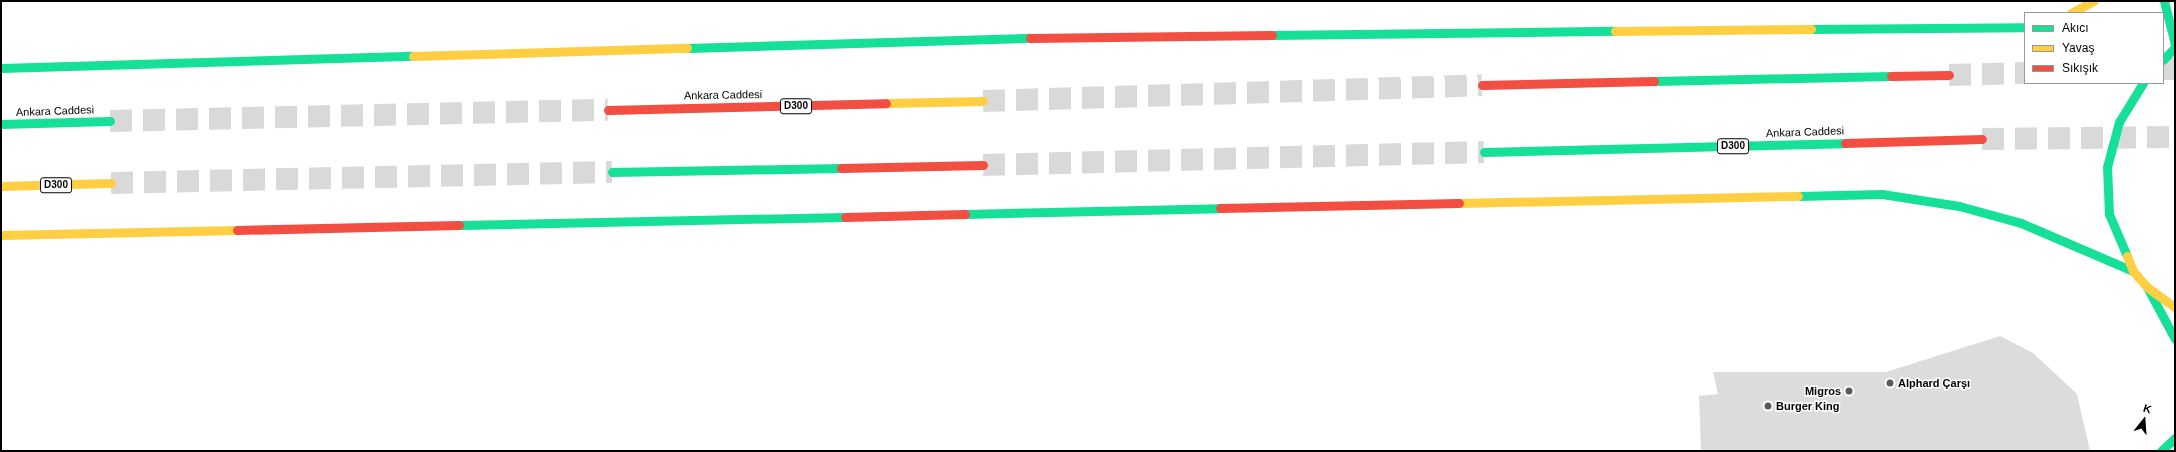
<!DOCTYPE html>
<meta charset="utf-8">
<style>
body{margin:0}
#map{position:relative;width:2176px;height:452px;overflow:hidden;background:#fff;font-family:Helvetica,sans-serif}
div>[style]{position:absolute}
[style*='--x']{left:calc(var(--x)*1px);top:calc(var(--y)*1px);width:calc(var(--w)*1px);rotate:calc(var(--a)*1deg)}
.building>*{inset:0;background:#dcdcdc}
.highway-tunnel>*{height:22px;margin-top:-11px;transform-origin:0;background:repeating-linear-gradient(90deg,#d9d9d9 0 22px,transparent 0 33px)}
.fast>*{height:9px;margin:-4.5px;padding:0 4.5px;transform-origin:4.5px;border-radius:4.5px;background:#16e098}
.slow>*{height:9px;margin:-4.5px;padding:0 4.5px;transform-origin:4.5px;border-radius:4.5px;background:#ffcf43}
.jam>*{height:9px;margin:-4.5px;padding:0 4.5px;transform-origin:4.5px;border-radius:4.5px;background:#f24e42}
.dots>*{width:11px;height:11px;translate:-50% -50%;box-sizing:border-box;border:2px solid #fff;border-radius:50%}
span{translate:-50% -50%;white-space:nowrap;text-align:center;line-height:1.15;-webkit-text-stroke:3px #fff;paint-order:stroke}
.shield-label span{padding:1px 3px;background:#fff;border:1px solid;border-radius:3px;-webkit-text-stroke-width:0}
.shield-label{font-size:10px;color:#000;font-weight:700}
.street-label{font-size:11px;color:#000}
.poi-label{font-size:11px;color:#000;font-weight:700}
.left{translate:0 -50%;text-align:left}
.right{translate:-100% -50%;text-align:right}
.frame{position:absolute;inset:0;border:2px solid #000;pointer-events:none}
.legend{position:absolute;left:2024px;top:12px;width:140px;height:72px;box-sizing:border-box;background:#fff;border:1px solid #999;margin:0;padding:5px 7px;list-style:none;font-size:12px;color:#000}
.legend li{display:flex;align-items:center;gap:8px;height:20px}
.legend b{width:20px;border:1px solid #999}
.north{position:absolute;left:2124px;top:400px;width:40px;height:40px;-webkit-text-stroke:3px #fff;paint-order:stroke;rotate:17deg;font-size:11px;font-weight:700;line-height:16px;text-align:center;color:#000}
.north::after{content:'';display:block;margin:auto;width:14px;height:18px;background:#000;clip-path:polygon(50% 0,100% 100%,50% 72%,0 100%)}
</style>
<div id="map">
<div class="building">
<i style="clip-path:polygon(2000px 336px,2033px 353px,2077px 394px,2090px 451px,1701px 451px,1699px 396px,1718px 394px,1713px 372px,1886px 372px)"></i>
</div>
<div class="highway-tunnel">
<i style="--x:2163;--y:69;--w:12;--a:0"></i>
<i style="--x:1949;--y:75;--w:76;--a:-1.5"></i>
<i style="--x:983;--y:101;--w:499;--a:-1.8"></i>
<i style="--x:110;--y:121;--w:498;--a:-1.3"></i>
<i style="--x:1982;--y:139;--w:193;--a:-0.6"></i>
<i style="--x:983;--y:165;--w:501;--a:-1.49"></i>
<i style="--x:111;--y:183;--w:501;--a:-1.26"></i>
</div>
<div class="fast">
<i style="--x:2164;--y:1;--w:44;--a:75.7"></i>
<i style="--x:1811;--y:29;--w:214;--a:-0.5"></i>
<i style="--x:1272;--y:35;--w:343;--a:-0.7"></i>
<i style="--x:687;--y:48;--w:343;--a:-1.7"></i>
<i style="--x:2163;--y:60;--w:18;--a:-47"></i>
<i style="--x:1;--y:68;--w:412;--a:-1.7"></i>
<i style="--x:1654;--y:81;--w:237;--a:-1.2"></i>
<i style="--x:1;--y:124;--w:109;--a:-1.6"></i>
<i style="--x:1484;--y:152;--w:361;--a:-1.4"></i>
<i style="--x:612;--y:172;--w:229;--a:-1"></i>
<i style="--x:1798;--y:196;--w:84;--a:-1.4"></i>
<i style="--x:1882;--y:194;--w:78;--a:8.9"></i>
<i style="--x:1959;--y:206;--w:64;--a:15.3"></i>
<i style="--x:2021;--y:223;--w:122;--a:23.2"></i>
<i style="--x:965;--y:214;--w:255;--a:-1.3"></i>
<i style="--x:459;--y:225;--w:386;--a:-1.2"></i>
<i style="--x:2127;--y:256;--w:46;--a:-113.2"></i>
<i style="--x:2109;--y:214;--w:47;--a:-92.4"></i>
<i style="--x:2107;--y:167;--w:47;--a:-75.1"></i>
<i style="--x:2119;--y:122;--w:46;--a:-58.4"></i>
<i style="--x:2147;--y:287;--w:59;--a:61.7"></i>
<i style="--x:2161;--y:451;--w:19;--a:-43"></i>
</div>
<div class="slow">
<i style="--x:2071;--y:13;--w:26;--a:-28"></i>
<i style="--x:1615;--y:31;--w:196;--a:-0.6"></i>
<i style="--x:413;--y:56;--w:274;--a:-1.7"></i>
<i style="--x:886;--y:103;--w:97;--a:-1.2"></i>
<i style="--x:1;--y:186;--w:110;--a:-1.6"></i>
<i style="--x:1459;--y:203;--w:339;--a:-1.2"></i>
<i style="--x:1;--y:235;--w:236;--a:-1.2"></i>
<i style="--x:2127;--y:256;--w:16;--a:68"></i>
<i style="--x:2133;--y:271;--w:21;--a:49"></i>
<i style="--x:2147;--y:287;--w:34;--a:36"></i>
</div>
<div class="jam">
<i style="--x:1030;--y:38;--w:242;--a:-0.7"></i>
<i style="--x:1891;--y:76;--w:58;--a:-1"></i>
<i style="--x:1482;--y:85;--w:172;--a:-1.3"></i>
<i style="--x:608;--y:110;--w:278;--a:-1.4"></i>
<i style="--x:1845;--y:143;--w:137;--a:-1.7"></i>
<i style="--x:841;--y:168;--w:142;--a:-1.2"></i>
<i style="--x:1220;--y:208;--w:239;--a:-1.2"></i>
<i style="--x:845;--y:217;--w:120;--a:-1.4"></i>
<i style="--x:237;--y:230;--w:222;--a:-1.3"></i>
</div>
<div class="dots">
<i style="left:1890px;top:383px;background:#595959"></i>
<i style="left:1849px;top:391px;background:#595959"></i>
<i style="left:1768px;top:406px;background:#595959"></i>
</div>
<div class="shield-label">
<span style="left:796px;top:106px">D300</span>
<span style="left:1733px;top:146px">D300</span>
<span style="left:56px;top:185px">D300</span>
</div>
<div class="street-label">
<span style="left:723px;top:95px;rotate:-1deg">Ankara Caddesi</span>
<span style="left:55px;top:111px;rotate:-2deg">Ankara Caddesi</span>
<span style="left:1805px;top:132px;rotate:-2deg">Ankara Caddesi</span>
</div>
<div class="poi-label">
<span class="left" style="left:1898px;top:383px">Alphard Çarşı</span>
<span class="right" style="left:1841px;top:391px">Migros</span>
<span class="left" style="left:1776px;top:406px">Burger King</span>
</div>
<div class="frame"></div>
<ul class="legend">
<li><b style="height:5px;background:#16e098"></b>Akıcı</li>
<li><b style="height:5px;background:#ffcf43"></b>Yavaş</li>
<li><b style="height:5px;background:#f24e42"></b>Sıkışık</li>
</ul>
<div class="north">K</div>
</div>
